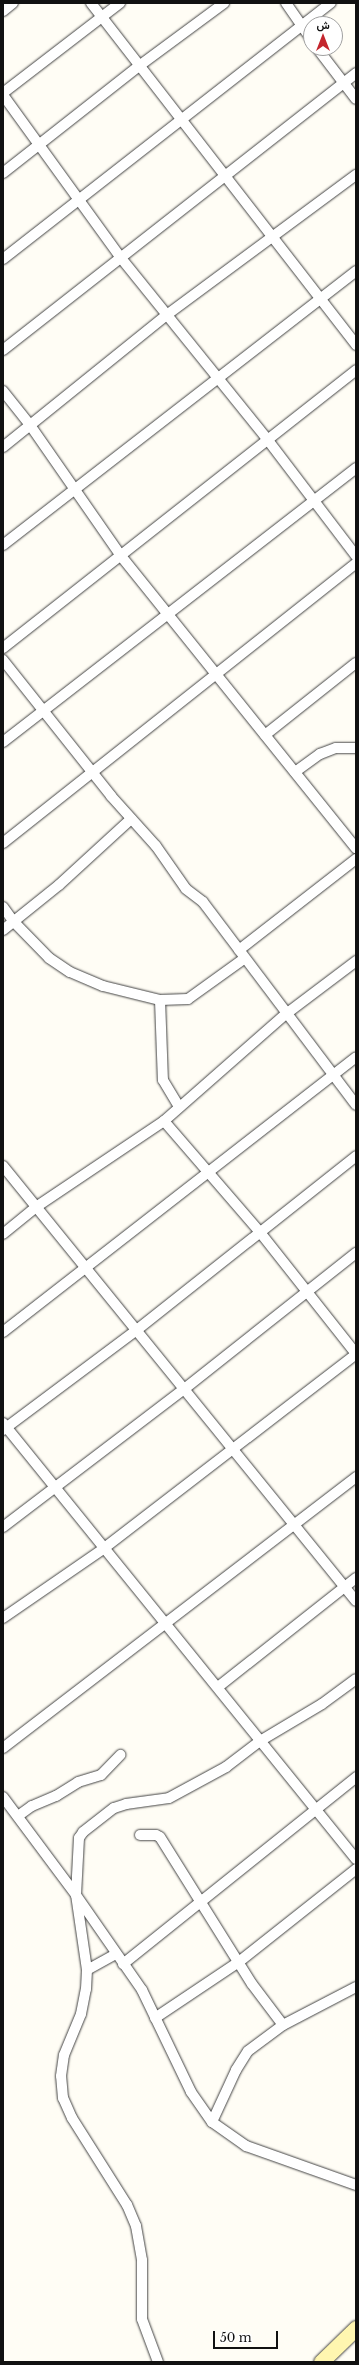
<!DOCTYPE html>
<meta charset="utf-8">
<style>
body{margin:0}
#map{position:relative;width:359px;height:2365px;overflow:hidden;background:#fffdf5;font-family:"Libre Baskerville",Vazirmatn,serif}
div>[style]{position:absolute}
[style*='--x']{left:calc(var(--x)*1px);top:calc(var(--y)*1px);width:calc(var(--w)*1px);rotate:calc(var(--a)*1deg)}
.roads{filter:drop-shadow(0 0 1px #444) drop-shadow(0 0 1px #444)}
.minor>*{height:10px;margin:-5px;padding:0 5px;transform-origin:5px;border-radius:5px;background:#fff}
.secondary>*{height:15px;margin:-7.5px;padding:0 7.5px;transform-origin:7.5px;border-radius:7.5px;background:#fff6b0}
span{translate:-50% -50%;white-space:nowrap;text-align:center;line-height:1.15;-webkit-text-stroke:4px #fff;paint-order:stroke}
.frame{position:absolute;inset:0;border:4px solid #111;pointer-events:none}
.north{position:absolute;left:303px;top:16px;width:40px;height:40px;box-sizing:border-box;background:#fff;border:1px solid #a0a0a0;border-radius:50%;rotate:0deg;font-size:11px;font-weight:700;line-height:16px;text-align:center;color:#111}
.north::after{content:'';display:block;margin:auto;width:14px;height:18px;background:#c4262e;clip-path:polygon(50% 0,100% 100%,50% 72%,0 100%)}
.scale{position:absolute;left:213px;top:2331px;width:65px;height:18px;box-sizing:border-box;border:2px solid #111;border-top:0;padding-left:5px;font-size:12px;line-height:14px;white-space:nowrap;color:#111;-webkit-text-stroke:3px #fff;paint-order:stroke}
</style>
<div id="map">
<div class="roads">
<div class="minor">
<i style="--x:91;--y:3;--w:433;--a:52.2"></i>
<i style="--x:286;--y:3;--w:44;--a:55.2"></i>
<i style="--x:3;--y:11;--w:13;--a:-39"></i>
<i style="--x:317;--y:48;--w:64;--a:52.6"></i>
<i style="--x:3;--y:93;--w:148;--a:-37.6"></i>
<i style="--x:3;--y:95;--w:201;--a:54.1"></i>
<i style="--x:121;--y:258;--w:233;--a:51.1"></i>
<i style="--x:267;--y:439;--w:147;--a:52.7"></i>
<i style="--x:3;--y:173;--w:173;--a:-38.2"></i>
<i style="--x:139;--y:66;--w:106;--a:-36.5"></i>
<i style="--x:3;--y:259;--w:416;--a:-38"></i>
<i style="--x:3;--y:350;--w:449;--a:-38.1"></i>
<i style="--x:3;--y:391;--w:43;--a:51.5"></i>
<i style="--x:30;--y:425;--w:160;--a:55.2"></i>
<i style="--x:121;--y:556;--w:375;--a:51.2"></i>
<i style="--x:3;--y:447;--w:212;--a:-38.9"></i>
<i style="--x:168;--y:314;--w:234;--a:-36.5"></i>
<i style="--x:3;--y:545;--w:447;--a:-37.8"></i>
<i style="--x:3;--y:648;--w:449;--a:-38.2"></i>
<i style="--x:3;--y:660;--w:174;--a:51.5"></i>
<i style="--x:111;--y:796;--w:67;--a:48"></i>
<i style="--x:156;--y:846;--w:52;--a:55.1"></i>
<i style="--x:186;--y:889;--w:21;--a:37"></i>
<i style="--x:203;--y:902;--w:254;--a:53"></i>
<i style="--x:265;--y:735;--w:116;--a:-38.4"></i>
<i style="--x:3;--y:742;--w:447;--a:-37.8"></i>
<i style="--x:295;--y:772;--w:31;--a:-36"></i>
<i style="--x:320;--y:754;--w:17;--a:-21"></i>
<i style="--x:336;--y:748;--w:20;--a:0"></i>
<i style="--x:3;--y:843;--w:451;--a:-38.4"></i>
<i style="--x:3;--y:907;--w:19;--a:54"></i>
<i style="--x:14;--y:922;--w:50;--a:45.8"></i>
<i style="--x:49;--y:958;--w:25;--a:34"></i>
<i style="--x:70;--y:972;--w:36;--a:23"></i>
<i style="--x:103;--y:986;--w:59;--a:13.8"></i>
<i style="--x:160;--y:1000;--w:28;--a:-2"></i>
<i style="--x:188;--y:999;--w:70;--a:-35.7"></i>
<i style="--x:3;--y:930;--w:72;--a:-38.8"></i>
<i style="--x:59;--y:885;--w:98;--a:-42.5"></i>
<i style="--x:239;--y:950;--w:148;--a:-37.9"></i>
<i style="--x:160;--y:1000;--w:80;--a:87.9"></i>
<i style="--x:163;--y:1080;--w:31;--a:59"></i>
<i style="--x:164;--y:1121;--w:145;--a:49.2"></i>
<i style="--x:259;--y:1231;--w:157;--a:51.7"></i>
<i style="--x:3;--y:1166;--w:560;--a:50.94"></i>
<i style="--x:3;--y:1234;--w:43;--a:-39.3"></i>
<i style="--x:36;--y:1207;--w:154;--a:-33.9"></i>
<i style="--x:164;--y:1121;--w:162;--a:-41.3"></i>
<i style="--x:286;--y:1014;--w:88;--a:-37.1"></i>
<i style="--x:3;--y:1332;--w:447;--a:-37.9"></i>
<i style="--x:3;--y:1423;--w:561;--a:51.01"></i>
<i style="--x:3;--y:1430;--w:169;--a:-36.8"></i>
<i style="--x:138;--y:1329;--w:278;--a:-38.4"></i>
<i style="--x:3;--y:1527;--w:226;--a:-37.3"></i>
<i style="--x:183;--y:1390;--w:221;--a:-38.4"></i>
<i style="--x:3;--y:1618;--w:121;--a:-34.6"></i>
<i style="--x:103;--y:1549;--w:319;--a:-37.6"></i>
<i style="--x:218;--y:1687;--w:176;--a:-38.3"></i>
<i style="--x:3;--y:1748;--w:445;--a:-37.5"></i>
<i style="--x:3;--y:1797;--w:122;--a:53.3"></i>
<i style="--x:76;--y:1895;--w:116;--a:55.2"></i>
<i style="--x:142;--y:1990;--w:113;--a:64.3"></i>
<i style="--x:191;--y:2092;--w:37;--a:55"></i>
<i style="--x:212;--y:2122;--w:42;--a:35.2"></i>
<i style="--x:246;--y:2146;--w:117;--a:19.5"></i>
<i style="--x:18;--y:1816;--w:17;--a:-36"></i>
<i style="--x:32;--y:1806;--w:26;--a:-23"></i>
<i style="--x:56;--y:1796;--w:26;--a:-32"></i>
<i style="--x:78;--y:1782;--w:24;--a:-17"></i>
<i style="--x:101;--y:1775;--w:28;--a:-46"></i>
<i style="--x:140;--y:1835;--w:16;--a:0"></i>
<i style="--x:156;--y:1835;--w:4;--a:27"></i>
<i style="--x:160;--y:1837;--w:173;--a:58"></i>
<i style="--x:252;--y:1984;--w:51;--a:52.9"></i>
<i style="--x:123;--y:1964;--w:299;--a:-38.7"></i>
<i style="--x:87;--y:1970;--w:33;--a:-29"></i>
<i style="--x:155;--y:2018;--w:102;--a:-33.8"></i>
<i style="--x:240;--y:1961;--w:148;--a:-38.4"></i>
<i style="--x:212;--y:2122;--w:57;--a:-65.2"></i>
<i style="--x:236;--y:2070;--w:22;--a:-58"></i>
<i style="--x:248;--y:2051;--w:44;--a:-36.6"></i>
<i style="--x:283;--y:2025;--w:82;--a:-27.5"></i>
<i style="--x:158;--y:2362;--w:46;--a:-110.4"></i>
<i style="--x:142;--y:2319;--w:59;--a:-90"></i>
<i style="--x:142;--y:2260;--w:35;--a:-100"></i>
<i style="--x:136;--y:2226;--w:23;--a:-113"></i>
<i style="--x:127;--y:2205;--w:103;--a:-122.3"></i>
<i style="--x:72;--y:2118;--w:22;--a:-114"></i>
<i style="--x:63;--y:2098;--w:22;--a:-95"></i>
<i style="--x:61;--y:2076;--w:21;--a:-82"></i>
<i style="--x:64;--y:2055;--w:44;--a:-67.5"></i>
<i style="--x:81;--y:2014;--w:25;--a:-79"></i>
<i style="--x:86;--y:1989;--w:19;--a:-87"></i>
<i style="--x:87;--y:1970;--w:76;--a:-98.3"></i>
<i style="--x:76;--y:1895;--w:57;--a:-87"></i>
<i style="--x:79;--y:1838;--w:7;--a:-56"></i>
<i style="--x:83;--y:1832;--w:39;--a:-38"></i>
<i style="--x:114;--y:1808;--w:13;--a:-18"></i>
<i style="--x:126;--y:1804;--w:43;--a:-7.9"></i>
<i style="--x:169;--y:1798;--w:65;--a:-28.5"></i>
<i style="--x:226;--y:1767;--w:43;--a:-37.4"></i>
<i style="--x:260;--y:1741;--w:72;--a:-30.8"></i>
<i style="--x:322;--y:1704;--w:42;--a:-36.3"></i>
</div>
<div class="secondary">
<i style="--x:321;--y:2362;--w:49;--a:-44.2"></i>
</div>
</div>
<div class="frame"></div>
<div class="north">ش</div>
<div class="scale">50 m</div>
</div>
